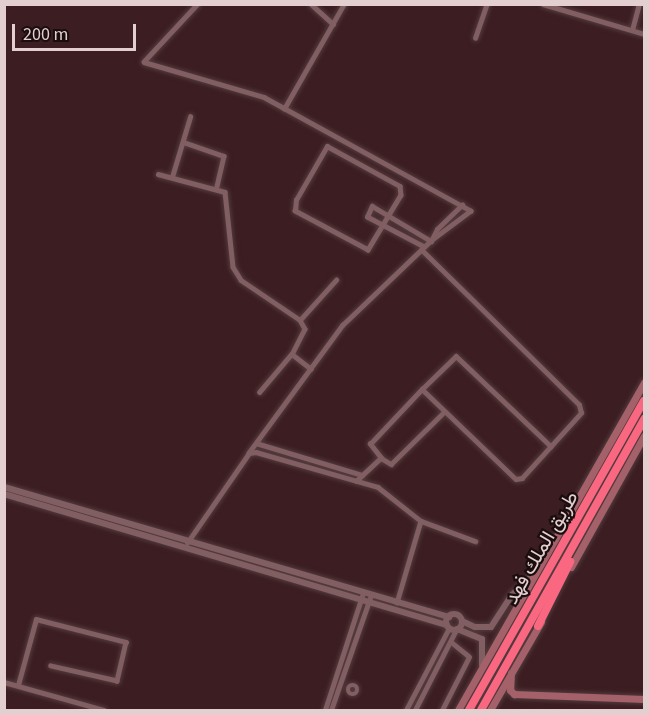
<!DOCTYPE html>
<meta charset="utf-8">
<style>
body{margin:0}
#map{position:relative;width:649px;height:715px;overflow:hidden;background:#3c1e22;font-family:"Source Sans 3",Vazirmatn,sans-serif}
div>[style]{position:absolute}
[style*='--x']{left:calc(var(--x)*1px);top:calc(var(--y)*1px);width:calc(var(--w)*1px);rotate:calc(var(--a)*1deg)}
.roads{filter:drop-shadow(0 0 2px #533b3e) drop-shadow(0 0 2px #533b3e)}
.minor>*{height:4.5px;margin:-2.25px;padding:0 2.25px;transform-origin:2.25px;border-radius:2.25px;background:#815e61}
.minor>.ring{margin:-2.25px;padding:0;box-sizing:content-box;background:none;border:4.5px solid #815e61;border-radius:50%}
.tertiary>*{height:6px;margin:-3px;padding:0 3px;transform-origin:3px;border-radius:3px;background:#815e61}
.tertiary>.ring{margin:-3px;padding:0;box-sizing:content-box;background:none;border:6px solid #815e61;border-radius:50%}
.secondary>*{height:7px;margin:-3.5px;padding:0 3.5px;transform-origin:3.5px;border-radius:3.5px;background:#a5616a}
.motorway>*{height:8px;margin:-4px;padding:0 4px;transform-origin:4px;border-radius:4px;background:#fa6780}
span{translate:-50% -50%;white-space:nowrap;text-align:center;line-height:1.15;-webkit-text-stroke:4.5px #1a0d0e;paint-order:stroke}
.street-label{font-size:20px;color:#e3ced0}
.frame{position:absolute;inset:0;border:6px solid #e3ced0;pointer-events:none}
.scale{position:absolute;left:12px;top:24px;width:124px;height:27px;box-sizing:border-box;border:3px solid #e3ced0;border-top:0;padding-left:8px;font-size:18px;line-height:21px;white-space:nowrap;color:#e3ced0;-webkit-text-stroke:4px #1a0d0e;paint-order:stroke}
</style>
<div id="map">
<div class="roads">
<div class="minor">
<i style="--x:198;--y:4;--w:79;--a:133"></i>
<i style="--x:144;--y:62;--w:125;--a:16.3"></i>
<i style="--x:264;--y:97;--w:236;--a:28.8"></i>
<i style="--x:471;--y:211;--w:50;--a:143.1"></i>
<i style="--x:431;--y:241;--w:122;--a:136.3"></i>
<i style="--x:343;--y:325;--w:159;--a:126.3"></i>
<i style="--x:311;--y:4;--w:30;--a:42"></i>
<i style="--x:543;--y:4;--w:105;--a:16.5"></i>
<i style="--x:632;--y:30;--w:27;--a:-75"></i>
<i style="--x:475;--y:38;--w:36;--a:-71"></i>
<i style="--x:284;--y:109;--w:121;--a:-60.3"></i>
<i style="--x:183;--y:142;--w:43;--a:18.9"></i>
<i style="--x:224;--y:156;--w:32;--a:103"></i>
<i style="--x:327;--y:146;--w:83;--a:28.7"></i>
<i style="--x:400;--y:186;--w:9;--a:84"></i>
<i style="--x:401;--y:195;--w:64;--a:121"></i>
<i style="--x:368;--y:250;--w:83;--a:-151.9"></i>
<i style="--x:295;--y:211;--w:11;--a:-85"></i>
<i style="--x:296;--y:200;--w:62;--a:-60.1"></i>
<i style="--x:158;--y:174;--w:69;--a:15"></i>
<i style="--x:225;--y:192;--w:75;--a:83.9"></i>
<i style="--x:233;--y:267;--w:15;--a:58"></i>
<i style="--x:241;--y:280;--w:71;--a:34.1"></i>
<i style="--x:300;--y:320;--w:10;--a:61"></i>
<i style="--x:305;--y:329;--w:28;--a:117"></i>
<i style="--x:292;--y:354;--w:50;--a:130.1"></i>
<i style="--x:172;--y:177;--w:63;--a:-73.3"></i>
<i style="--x:424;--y:247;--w:64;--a:-152.2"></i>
<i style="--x:367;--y:217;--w:12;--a:-66"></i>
<i style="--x:372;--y:206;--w:69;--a:30.7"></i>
<i style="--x:431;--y:241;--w:13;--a:-63"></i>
<i style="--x:437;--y:229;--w:35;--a:-44"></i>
<i style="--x:300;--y:320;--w:54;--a:-48"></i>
<i style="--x:292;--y:354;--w:24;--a:38"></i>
<i style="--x:422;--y:389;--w:47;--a:-44.1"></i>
<i style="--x:456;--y:356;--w:131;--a:43.5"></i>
<i style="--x:256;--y:443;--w:111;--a:16.8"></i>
<i style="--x:381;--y:458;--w:12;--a:31"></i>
<i style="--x:391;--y:464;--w:74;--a:-44.5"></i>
<i style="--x:356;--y:481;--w:34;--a:-43"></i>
<i style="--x:381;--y:458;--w:18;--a:-128"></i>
<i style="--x:370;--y:444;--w:76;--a:-46.6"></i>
<i style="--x:422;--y:389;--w:130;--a:43.8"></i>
<i style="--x:516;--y:479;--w:6;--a:-9"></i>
<i style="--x:522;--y:478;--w:88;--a:-47.8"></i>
<i style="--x:581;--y:413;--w:8;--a:-104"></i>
<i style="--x:579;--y:405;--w:221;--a:-135.5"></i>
<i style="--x:421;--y:521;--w:58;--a:20.3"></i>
<i style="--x:187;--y:543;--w:109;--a:-55.4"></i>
<i style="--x:249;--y:453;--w:7;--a:-8"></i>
<i style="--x:256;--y:452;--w:127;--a:16"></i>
<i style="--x:378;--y:487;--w:55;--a:38.3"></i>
<i style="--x:421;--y:521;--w:85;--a:106.3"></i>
<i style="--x:4;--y:682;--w:104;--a:15.6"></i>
<i style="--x:18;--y:685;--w:68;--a:-74.7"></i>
<i style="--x:36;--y:619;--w:93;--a:14.3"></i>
<i style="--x:126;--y:642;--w:40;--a:103"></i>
<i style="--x:117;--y:681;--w:68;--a:-167.2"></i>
<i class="ring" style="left:348.5px;top:685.5px;width:4.5px;height:4.5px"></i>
<i style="--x:325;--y:710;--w:123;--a:-72"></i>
<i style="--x:331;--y:710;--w:122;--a:-70.8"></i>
<i style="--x:406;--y:710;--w:93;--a:-62.3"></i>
<i style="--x:415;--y:710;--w:90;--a:-62.9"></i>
<i style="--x:442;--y:710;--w:59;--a:-63"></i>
<i style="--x:469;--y:657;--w:22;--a:-141"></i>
</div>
<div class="tertiary">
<i style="--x:4;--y:487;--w:464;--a:16.3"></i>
<i style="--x:4;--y:494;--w:462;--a:16.5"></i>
<i class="ring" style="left:446px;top:614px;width:10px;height:10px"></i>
<i style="--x:462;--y:621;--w:14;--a:25"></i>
<i style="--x:475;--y:627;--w:16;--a:0"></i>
<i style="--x:491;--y:627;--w:38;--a:-57"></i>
<i style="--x:512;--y:595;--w:28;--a:-44"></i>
<i style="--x:457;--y:629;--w:27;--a:22"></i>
<i style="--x:482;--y:639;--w:26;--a:90"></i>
</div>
<div class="secondary">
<i style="--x:571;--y:567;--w:150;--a:-60.9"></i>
<i style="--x:511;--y:673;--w:17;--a:93"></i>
<i style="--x:510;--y:690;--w:6;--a:45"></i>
<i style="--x:514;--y:694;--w:130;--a:2.2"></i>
<i style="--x:458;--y:710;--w:377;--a:-60.4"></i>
<i style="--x:490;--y:710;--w:102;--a:-59.9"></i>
</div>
<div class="motorway">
<i style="--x:538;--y:626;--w:72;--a:-63.4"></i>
<i style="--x:469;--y:710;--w:355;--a:-60.5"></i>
<i style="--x:481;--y:710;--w:334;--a:-60.7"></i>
</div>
</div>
<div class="street-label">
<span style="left:542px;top:548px;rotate:-60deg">طريق الملك فهد</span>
</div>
<div class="frame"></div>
<div class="scale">200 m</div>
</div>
